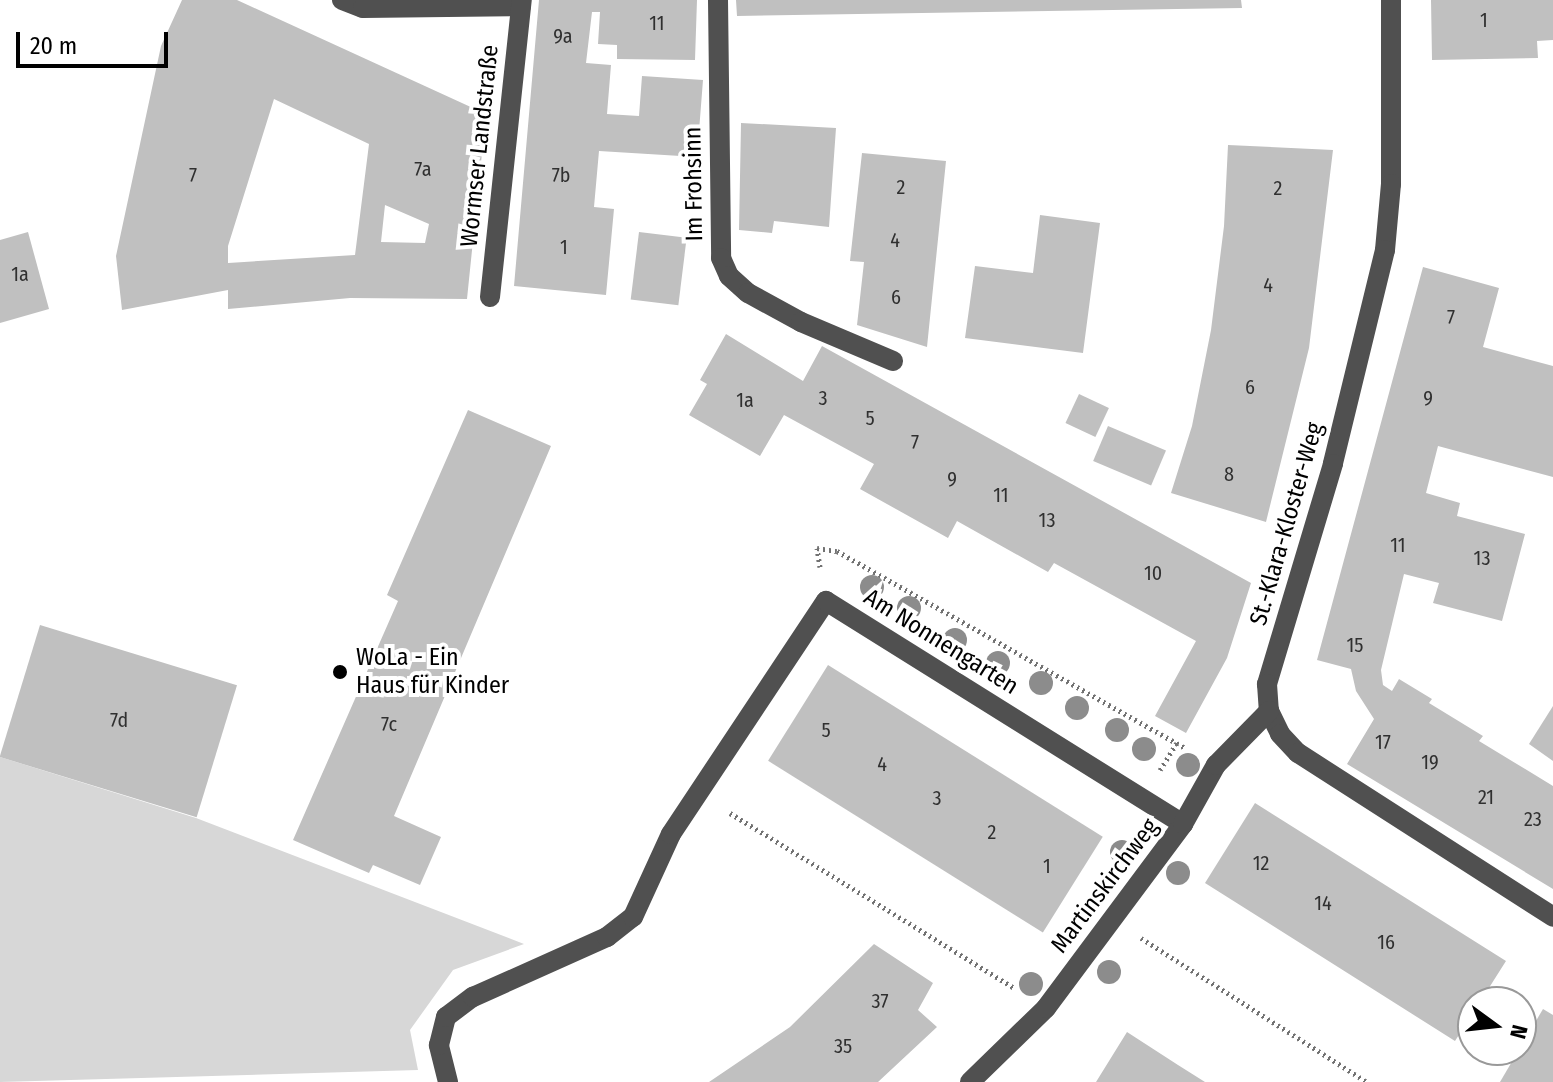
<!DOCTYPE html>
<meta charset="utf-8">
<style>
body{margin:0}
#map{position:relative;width:1553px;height:1082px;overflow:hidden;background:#fff;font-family:"Fira Sans Condensed",sans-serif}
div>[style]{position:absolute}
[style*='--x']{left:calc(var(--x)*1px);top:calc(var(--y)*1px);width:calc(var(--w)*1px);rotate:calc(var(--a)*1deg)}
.green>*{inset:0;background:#d7d7d7}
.building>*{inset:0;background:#c0c0c0;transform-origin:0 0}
.path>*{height:5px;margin-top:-2.5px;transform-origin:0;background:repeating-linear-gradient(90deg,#727272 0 2px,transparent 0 6px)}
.minor>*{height:20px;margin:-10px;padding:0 10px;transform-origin:10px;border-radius:10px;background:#505050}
.trees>*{width:24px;height:24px;margin:-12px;border-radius:50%;background:#8c8c8c}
.dots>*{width:22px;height:22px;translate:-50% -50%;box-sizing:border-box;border:4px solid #fff;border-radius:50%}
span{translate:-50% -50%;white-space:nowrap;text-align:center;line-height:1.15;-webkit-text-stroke:8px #fff;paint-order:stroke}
.number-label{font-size:20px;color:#303030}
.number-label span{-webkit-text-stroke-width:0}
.street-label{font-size:24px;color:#000}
.poi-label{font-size:24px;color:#000}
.left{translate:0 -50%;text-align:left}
.north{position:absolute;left:1457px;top:986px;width:80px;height:80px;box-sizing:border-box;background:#fff;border:2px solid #999;border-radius:50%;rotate:105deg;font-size:22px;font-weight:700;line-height:32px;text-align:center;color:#000}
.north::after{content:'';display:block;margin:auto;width:28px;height:36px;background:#000;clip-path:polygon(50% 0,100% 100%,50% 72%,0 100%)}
.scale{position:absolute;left:16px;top:32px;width:152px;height:36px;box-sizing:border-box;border:4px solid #000;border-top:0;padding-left:10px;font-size:24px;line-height:28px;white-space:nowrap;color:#000;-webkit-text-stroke:6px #fff;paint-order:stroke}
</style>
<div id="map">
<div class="green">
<i style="clip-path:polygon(0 757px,196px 818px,524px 944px,453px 970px,410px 1030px,418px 1070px,0 1082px)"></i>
</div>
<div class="building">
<i style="clip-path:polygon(evenodd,182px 0,237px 0,486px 114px,467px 299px,350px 298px,228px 309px,228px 290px,122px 310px,116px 256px,161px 46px,182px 0,274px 99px,369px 144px,355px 255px,228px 263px,228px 246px,274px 99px,182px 0,385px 205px,429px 224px,425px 243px,381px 242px,385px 205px)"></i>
<i style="clip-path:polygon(539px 0,697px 0,695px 60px,617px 59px,617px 45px,598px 44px,600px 12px,592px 12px,586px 63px,611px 65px,607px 114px,639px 116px,642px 76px,703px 80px,697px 157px,599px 151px,594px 207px,614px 209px,606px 295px,514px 286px)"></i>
<i style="clip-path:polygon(736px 0,1241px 0,1242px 8px,737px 16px)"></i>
<i style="clip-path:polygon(1431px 0,1553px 0,1553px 40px,1537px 41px,1538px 58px,1432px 60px)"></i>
<i style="clip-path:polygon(741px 123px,836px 128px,829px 227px,774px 221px,772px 233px,739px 230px)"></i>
<i style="clip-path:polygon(1228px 145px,1333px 150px,1309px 348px,1266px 522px,1171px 493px,1192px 426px,1211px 330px,1224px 226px)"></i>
<i style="clip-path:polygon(862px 153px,946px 161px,927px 347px,857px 325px,864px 262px,850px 261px)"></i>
<i style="clip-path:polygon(1040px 215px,1100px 223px,1083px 353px,965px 338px,975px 266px,1033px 273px)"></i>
<i style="clip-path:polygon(28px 232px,49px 309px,0 323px,0 240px)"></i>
<i style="left:639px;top:232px;width:48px;height:68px;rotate:7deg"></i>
<i style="clip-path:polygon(1423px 267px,1499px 288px,1483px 347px,1553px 366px,1553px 477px,1438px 446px,1426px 493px,1460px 503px,1457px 516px,1525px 534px,1502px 621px,1433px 603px,1439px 583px,1404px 574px,1381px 670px,1383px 685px,1392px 691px,1399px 679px,1432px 699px,1429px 703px,1483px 736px,1479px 741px,1553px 786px,1553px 889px,1347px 764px,1374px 719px,1356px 691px,1351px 669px,1317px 660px)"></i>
<i style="clip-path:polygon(726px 334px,803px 381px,822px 346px,1251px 583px,1227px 658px,1186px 733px,1155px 716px,1196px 641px,1054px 563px,1048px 572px,957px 521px,948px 538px,860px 489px,874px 464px,784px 415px,760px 456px,689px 415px,707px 384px,700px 380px)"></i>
<i style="left:1079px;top:394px;width:33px;height:32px;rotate:25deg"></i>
<i style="clip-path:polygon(468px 410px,551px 446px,394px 816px,441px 837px,420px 885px,373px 865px,369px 873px,293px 840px,398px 601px,387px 595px)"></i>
<i style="left:1108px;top:426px;width:63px;height:38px;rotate:23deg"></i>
<i style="left:40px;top:625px;width:206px;height:138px;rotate:17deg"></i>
<i style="left:828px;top:665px;width:324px;height:113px;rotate:32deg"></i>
<i style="clip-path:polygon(1553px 706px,1553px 761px,1529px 744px)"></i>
<i style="clip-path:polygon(1255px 803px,1506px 961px,1480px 1002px,1473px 1002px,1473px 1013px,1455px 1041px,1205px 883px)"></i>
<i style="clip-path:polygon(874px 944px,933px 983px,918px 1010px,937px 1027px,878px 1082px,709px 1082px,790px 1027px)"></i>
<i style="clip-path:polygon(1543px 1009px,1553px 1015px,1553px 1082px,1500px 1082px)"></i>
<i style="clip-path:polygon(1127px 1032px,1178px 1065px,1205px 1082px,1096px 1082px)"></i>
</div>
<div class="path">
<i style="--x:820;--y:567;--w:19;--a:-99"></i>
<i style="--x:817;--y:548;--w:20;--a:9"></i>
<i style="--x:837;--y:551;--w:399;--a:29.5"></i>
<i style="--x:1160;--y:770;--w:32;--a:-58"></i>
<i style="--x:730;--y:813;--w:334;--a:31.6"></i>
<i style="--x:1141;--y:938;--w:268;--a:32.5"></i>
</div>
<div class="minor">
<i style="--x:342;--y:0;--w:22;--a:21"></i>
<i style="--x:363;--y:8;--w:158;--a:-0.7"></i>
<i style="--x:718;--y:0;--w:258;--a:89.3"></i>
<i style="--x:721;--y:258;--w:20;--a:66"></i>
<i style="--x:729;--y:276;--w:25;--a:42"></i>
<i style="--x:748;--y:293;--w:60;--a:28.7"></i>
<i style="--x:801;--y:322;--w:100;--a:23"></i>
<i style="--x:1391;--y:0;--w:184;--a:90"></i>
<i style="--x:1391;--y:184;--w:66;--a:95.2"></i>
<i style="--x:1385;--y:250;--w:220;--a:103.7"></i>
<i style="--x:1333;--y:464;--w:230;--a:106.7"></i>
<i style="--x:1267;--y:684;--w:27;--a:86"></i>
<i style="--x:1269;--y:711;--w:25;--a:64"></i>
<i style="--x:1280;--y:734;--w:26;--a:47"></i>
<i style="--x:1298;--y:753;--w:303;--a:32.7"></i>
<i style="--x:490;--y:297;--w:299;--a:-83.9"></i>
<i style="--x:448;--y:1082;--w:38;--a:-104"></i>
<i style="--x:439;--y:1045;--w:29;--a:-76"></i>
<i style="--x:446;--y:1017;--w:34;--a:-37"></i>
<i style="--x:473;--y:997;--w:147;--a:-24.1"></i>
<i style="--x:607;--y:937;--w:33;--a:-38"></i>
<i style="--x:633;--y:917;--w:91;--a:-65.4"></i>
<i style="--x:671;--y:834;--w:280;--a:-56.4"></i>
<i style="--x:826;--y:601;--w:421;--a:32"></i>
<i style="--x:970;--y:1082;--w:106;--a:-44.2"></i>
<i style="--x:1046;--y:1008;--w:229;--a:-53.3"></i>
<i style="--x:1183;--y:824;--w:68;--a:-60.8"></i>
<i style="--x:1216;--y:765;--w:76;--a:-45.5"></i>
</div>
<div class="trees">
<i style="left:872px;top:587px"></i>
<i style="left:909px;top:608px"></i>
<i style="left:955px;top:640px"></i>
<i style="left:998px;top:663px"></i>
<i style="left:1041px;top:683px"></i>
<i style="left:1077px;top:708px"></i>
<i style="left:1117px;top:730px"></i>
<i style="left:1144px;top:749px"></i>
<i style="left:1188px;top:765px"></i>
<i style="left:1122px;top:852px"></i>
<i style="left:1178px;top:873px"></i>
<i style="left:1109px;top:972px"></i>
<i style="left:1031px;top:984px"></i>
</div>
<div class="dots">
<i style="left:340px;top:672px;background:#000"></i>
</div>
<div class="number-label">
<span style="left:1484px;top:20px">1</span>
<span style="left:657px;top:23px">11</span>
<span style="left:563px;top:36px">9a</span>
<span style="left:423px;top:169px">7a</span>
<span style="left:193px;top:175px">7</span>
<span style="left:561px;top:175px">7b</span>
<span style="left:901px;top:187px">2</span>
<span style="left:1278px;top:188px">2</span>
<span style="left:895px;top:240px">4</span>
<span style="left:564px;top:247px">1</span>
<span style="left:20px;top:274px">1a</span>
<span style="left:1268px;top:285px">4</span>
<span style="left:896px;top:297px">6</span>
<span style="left:1451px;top:317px">7</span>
<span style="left:1250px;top:387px">6</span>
<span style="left:823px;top:398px">3</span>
<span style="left:1428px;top:398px">9</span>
<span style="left:745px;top:400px">1a</span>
<span style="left:870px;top:418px">5</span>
<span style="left:915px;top:442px">7</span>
<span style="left:1229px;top:474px">8</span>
<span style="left:952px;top:479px">9</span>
<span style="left:1001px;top:495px">11</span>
<span style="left:1047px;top:520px">13</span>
<span style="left:1398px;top:545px">11</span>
<span style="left:1482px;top:558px">13</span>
<span style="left:1153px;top:573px">10</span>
<span style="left:1355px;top:645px">15</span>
<span style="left:119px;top:720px">7d</span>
<span style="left:389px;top:724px">7c</span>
<span style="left:826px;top:730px">5</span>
<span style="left:1383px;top:742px">17</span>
<span style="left:1430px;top:762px">19</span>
<span style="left:882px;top:764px">4</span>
<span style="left:1486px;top:797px">21</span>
<span style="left:937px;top:798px">3</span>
<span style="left:1533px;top:819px">23</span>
<span style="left:992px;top:832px">2</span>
<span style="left:1261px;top:863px">12</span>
<span style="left:1047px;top:866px">1</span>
<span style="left:1323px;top:903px">14</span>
<span style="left:1386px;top:942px">16</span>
<span style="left:880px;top:1001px">37</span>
<span style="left:843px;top:1046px">35</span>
</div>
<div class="street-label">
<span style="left:480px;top:146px;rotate:-84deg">Wormser Landstraße</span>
<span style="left:694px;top:184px;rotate:-91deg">Im Frohsinn</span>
<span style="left:1287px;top:524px;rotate:-74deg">St.-Klara-Kloster-Weg</span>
<span style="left:941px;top:642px;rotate:32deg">Am Nonnengarten</span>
<span style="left:1105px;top:886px;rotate:-53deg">Martinskirchweg</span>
</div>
<div class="poi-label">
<span class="left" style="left:356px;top:672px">WoLa - Ein<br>Haus für Kinder</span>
</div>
<div class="north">N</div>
<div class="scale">20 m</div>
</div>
